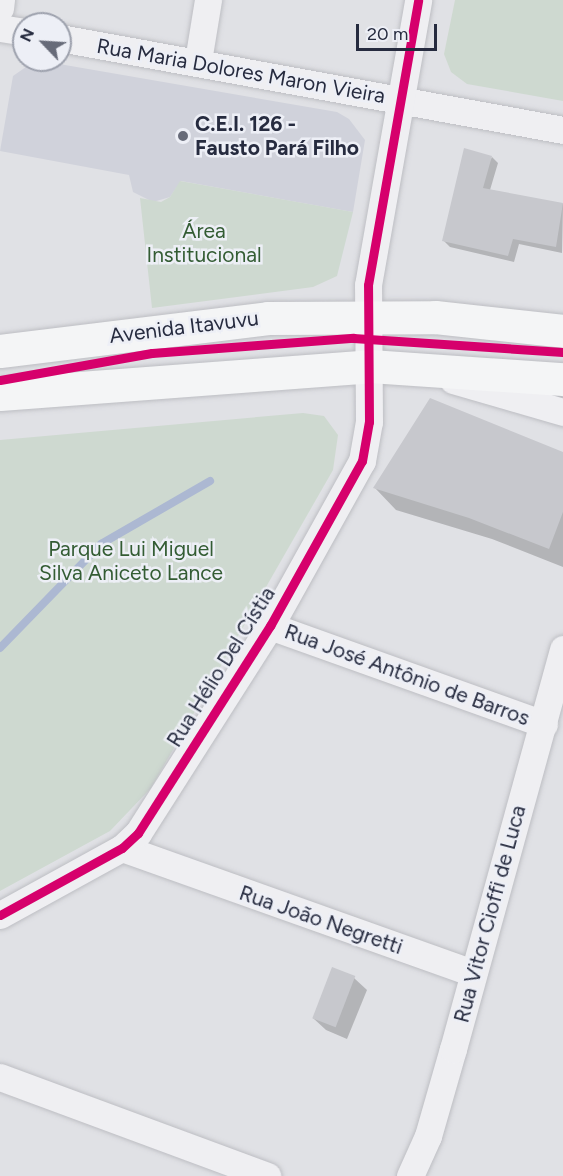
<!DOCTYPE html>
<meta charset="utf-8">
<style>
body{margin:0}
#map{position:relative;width:563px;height:1176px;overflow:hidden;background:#e0e1e5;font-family:Figtree,sans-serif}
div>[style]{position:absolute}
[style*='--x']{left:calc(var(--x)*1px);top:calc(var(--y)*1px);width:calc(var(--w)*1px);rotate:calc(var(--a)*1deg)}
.built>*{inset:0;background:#d0d2db}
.green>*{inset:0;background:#ced9d0}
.shadow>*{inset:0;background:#0003}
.stream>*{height:8px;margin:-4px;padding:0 4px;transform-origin:4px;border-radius:4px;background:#acb8d2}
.building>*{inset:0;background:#c7c8cd;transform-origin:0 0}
.roads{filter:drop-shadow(0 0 2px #bdbec3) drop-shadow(0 0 2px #bdbec3)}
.minor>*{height:27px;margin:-13.5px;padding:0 13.5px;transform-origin:13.5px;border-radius:13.5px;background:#efeff2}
.secondary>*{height:33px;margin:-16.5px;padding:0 16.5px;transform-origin:16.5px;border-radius:16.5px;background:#f4f5f6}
.cycleway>*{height:9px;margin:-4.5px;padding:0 4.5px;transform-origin:4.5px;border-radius:4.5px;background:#d6006c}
.dots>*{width:16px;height:16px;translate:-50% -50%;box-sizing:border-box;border:3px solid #edeff6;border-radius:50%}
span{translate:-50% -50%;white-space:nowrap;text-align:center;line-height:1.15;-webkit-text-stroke:5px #edeff6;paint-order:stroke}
.street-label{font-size:21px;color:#262b3f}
.poi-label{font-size:21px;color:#262b3f;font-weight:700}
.left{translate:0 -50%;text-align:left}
.park-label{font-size:21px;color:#335c33}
.north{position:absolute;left:12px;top:12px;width:60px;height:60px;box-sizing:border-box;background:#edeff6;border:2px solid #9da1ad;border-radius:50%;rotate:295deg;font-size:16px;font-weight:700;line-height:24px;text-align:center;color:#262b3f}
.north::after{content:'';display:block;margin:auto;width:21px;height:27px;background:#676b79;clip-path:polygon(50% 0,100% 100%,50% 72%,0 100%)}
.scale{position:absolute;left:356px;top:24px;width:81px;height:27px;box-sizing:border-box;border:3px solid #262b3f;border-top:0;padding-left:8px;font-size:18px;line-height:21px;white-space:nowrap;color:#262b3f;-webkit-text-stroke:4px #edeff6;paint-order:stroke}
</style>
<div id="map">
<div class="built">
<i style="clip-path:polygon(36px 60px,337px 112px,349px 119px,365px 140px,353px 212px,181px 181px,170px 197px,153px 202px,133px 192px,129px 175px,0 151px,13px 76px)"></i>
</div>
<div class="green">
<i style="clip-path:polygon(455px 0,563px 0,563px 101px,467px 84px,451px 72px,444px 54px)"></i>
<i style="clip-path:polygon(180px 181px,353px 212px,337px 276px,313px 287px,152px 308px,140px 198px,161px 202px,170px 197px)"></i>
<i style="clip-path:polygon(303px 413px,324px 416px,338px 435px,333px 470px,151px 788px,110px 831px,0 891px,0 440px)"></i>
</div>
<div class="shadow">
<i style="clip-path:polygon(492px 157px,498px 163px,490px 190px,563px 204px,562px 253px,519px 244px,514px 262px,450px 247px,444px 241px)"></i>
<i style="clip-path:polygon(563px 453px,563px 567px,492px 539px,396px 510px,375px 488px)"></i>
<i style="clip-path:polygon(354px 978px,367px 990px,347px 1039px,326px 1030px,313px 1018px)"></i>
</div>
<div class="stream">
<i style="--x:0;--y:648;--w:145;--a:-45.8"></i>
<i style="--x:101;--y:544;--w:126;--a:-30"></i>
</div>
<div class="building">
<i style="clip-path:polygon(464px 148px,492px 156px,483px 188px,563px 203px,556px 247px,513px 239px,508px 256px,442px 241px)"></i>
<i style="clip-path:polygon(430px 398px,563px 452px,563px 512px,549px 549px,469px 518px,373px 488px)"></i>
<i style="left:332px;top:967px;width:25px;height:55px;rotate:21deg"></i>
</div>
<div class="roads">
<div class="minor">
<i style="--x:0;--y:8;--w:8;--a:-83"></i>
<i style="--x:0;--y:28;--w:24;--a:9"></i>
<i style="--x:60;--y:38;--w:511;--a:10.36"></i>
<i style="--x:198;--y:61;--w:62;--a:-80.7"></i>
<i style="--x:453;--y:380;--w:115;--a:16.2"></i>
<i style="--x:270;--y:626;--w:291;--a:19.7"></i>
<i style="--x:122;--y:848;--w:373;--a:19.6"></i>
<i style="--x:0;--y:915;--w:139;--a:-28.8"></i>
<i style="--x:122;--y:848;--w:22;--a:-43"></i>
<i style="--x:138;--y:833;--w:246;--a:-57.5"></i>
<i style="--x:270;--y:626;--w:189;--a:-60.9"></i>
<i style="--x:362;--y:461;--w:40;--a:-80"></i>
<i style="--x:369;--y:422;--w:137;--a:-90.4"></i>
<i style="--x:368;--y:285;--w:289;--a:-80"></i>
<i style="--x:0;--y:1077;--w:285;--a:20.3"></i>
<i style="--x:410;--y:1176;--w:44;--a:-65.8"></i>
<i style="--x:428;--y:1136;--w:91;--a:-74"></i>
<i style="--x:453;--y:1049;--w:415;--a:-74.6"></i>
</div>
<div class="secondary">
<i style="--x:0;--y:351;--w:270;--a:-7"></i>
<i style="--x:268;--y:318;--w:167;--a:-0.3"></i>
<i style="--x:435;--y:317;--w:129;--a:6.2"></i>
<i style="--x:0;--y:394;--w:371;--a:-4.3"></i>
<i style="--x:370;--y:366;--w:193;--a:3.9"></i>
</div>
</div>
<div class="cycleway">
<i style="--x:0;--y:380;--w:154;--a:-10.1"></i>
<i style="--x:152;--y:353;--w:202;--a:-4.3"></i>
<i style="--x:353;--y:338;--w:210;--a:3.8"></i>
<i style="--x:0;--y:915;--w:139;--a:-28.8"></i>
<i style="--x:122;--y:848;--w:22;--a:-43"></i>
<i style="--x:138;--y:833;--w:246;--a:-57.5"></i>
<i style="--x:270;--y:626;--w:189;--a:-60.9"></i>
<i style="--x:362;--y:461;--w:40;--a:-80"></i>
<i style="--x:369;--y:422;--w:137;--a:-90.4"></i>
<i style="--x:368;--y:285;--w:289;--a:-80"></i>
</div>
<div class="dots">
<i style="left:183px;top:136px;background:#676b79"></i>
</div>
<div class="street-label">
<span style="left:241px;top:71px;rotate:10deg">Rua Maria Dolores Maron Vieira</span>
<span style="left:184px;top:327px;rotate:-7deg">Avenida Itavuvu</span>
<span style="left:221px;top:667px;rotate:-58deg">Rua Hélio Del Cístia</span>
<span style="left:407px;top:675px;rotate:20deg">Rua José Antônio de Barros</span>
<span style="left:490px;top:914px;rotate:-75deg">Rua Vitor Cioffi de Luca</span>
<span style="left:321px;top:920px;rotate:19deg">Rua João Negretti</span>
</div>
<div class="poi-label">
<span class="left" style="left:195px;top:136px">C.E.I. 126 -<br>Fausto Pará Filho</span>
</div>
<div class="park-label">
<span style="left:204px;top:243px">Área<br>Institucional</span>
<span style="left:131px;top:561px">Parque Lui Miguel<br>Silva Aniceto Lance</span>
</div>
<div class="north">N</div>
<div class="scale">20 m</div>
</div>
